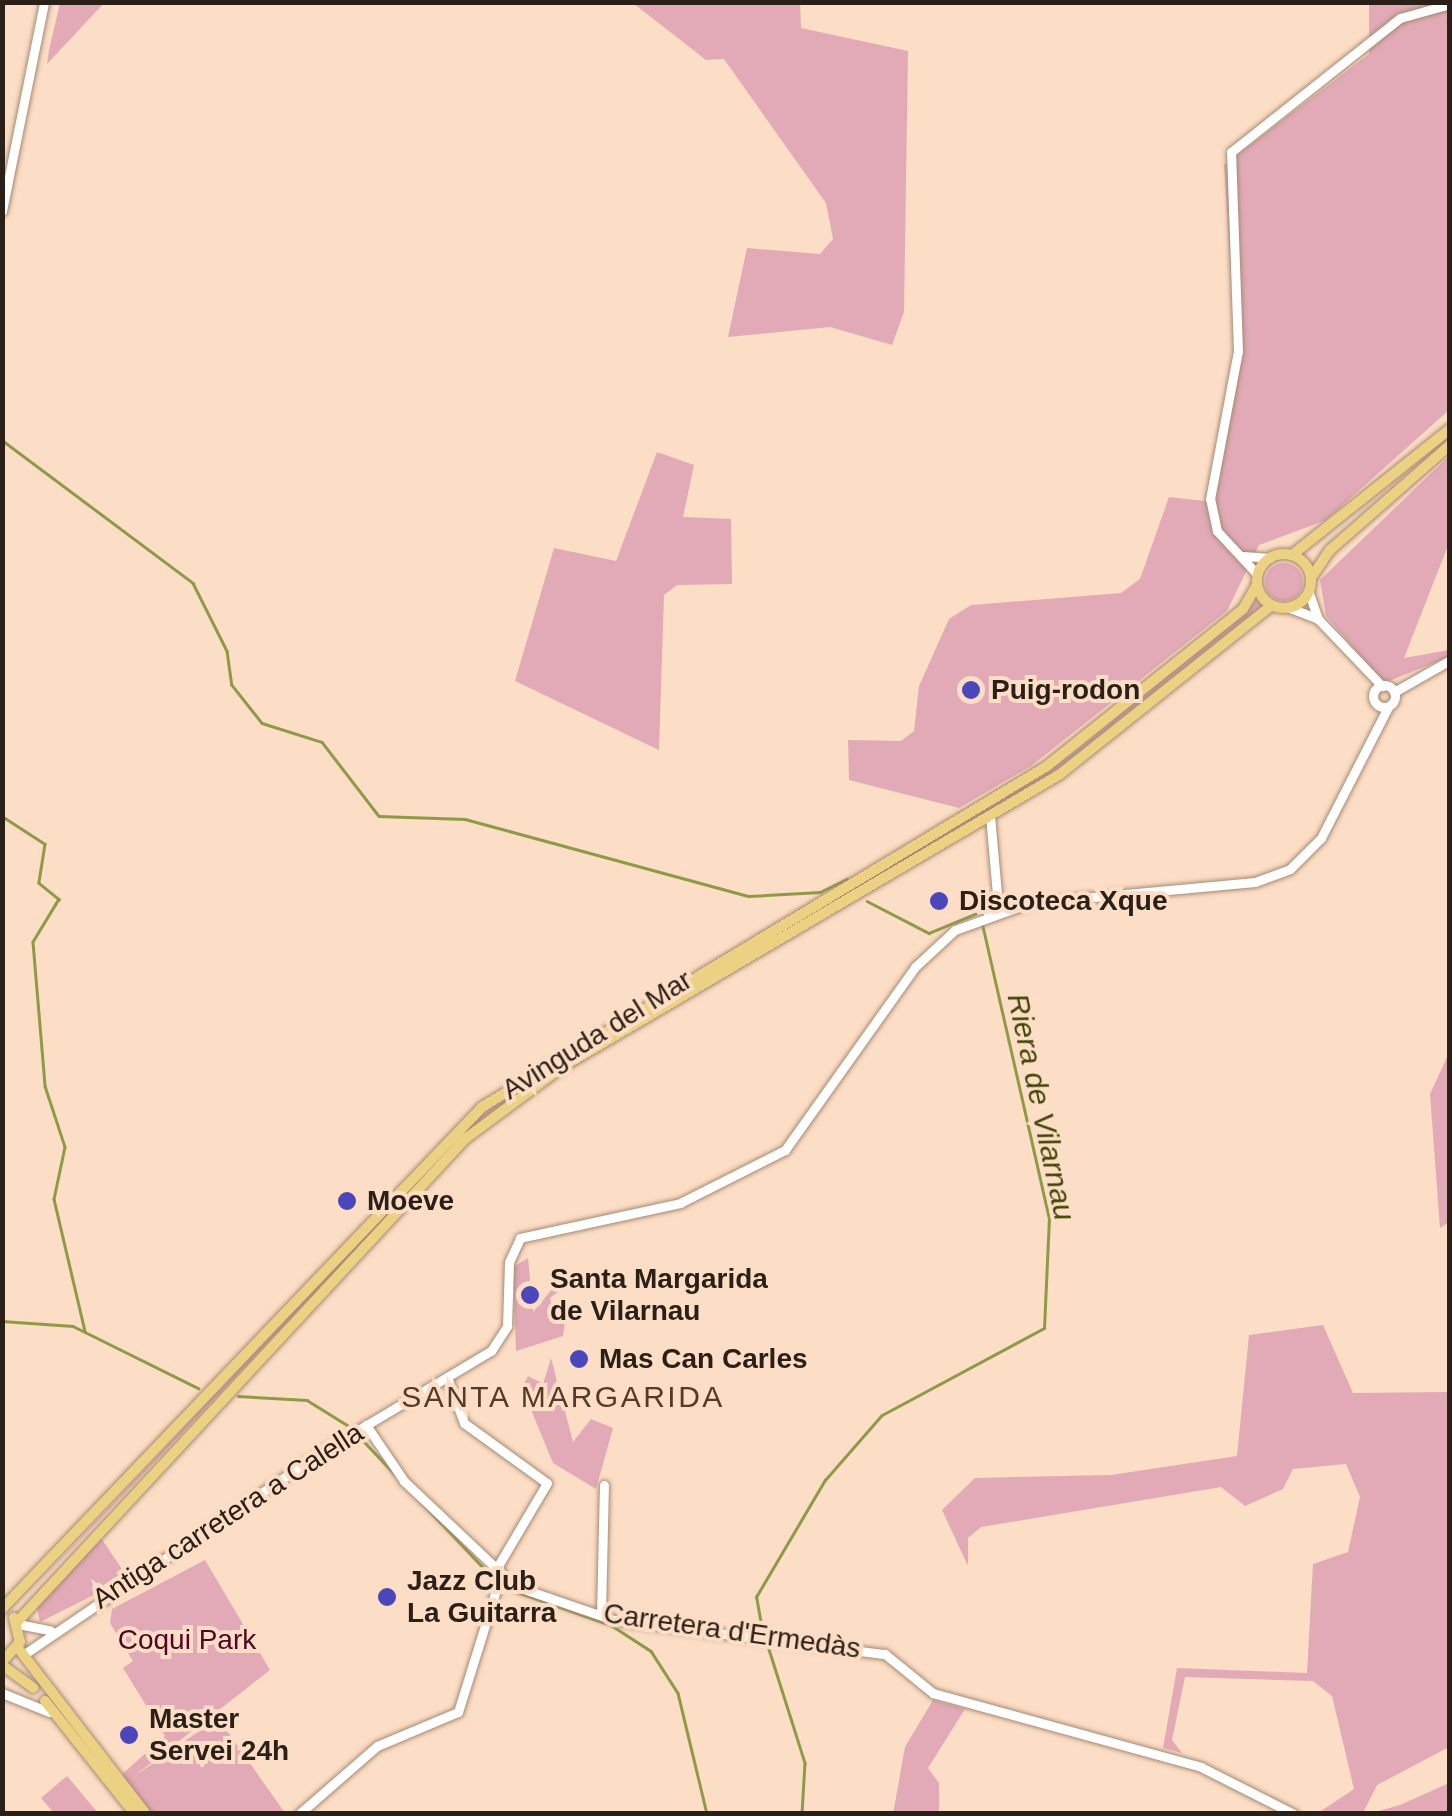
<!DOCTYPE html>
<meta charset="utf-8">
<style>
body{margin:0}
#map{position:relative;width:1452px;height:1816px;overflow:hidden;background:#fcddc5;font-family:Helvetica,sans-serif}
div>[style]{position:absolute}
[style*='--x']{left:calc(var(--x)*1px);top:calc(var(--y)*1px);width:calc(var(--w)*1px);rotate:calc(var(--a)*1deg)}
.green>*{inset:0;background:#e1aab6}
.round{border-radius:50%}
.stream>*{height:2.5px;margin:-1.25px;padding:0 1.25px;transform-origin:1.25px;border-radius:1.25px;background:#8f9a47}
.roads{filter:drop-shadow(0 0 2px #a68a74) drop-shadow(0 0 2px #a68a74)}
.minor>*{height:9px;margin:-4.5px;padding:0 4.5px;transform-origin:4.5px;border-radius:4.5px;background:#fff}
.minor>.ring{margin:-4.5px;padding:0;box-sizing:content-box;background:none;border:9px solid #fff;border-radius:50%}
.major>*{height:10px;margin:-5px;padding:0 5px;transform-origin:5px;border-radius:5px;background:#ecd183}
.major>.ring{margin:-5px;padding:0;box-sizing:content-box;background:none;border:10px solid #ecd183;border-radius:50%}
.dots>*{width:28px;height:28px;translate:-50% -50%;box-sizing:border-box;border:5px solid #fcddc5;border-radius:50%}
span{translate:-50% -50%;white-space:nowrap;text-align:center;line-height:1.15;-webkit-text-stroke:8px #fcddc5;paint-order:stroke}
.poi-label{font-size:28px;color:#2b2017;font-weight:700}
.left{translate:0 -50%;text-align:left}
.street-label{font-size:28px;color:#2b2017}
.park-label{font-size:28px;color:#530425}
.water-label{font-size:30px;color:#404705;font-style:italic}
.neighbourhood-label{font-size:30px;color:#533b27;letter-spacing:2.5px}
.frame{position:absolute;inset:0;border:5px solid #2b2017;pointer-events:none}
</style>
<div id="map">
<div class="green">
<i style="clip-path:polygon(60px 3px,104px 3px,47px 64px,49px 50px)"></i>
<i style="clip-path:polygon(633px 3px,800px 3px,801px 28px,908px 51px,904px 312px,892px 345px,830px 327px,728px 337px,747px 248px,820px 254px,833px 239px,826px 203px,724px 59px,706px 60px)"></i>
<i style="clip-path:polygon(1369px 3px,1449px 3px,1449px 410px,1326px 520px,1259px 545px,1227px 611px,1031px 766px,959px 808px,849px 780px,848px 740px,901px 741px,914px 731px,919px 686px,949px 619px,971px 605px,1121px 593px,1140px 579px,1169px 497px,1205px 501px,1236px 356px,1224px 165px,1369px 54px)"></i>
<i style="clip-path:polygon(657px 452px,694px 465px,683px 517px,731px 519px,732px 584px,677px 585px,664px 595px,659px 750px,515px 681px,554px 548px,616px 561px)"></i>
<i style="clip-path:polygon(1449px 456px,1449px 543px,1404px 658px,1449px 650px,1449px 657px,1384px 683px,1326px 616px,1320px 580px)"></i>
<i class="round" style="left:1265px;top:563px;width:38px;height:38px"></i>
<i style="clip-path:polygon(1257px 600px,1264px 607px,1077px 757px,469px 1131px,19px 1604px,464px 1129px,518px 1088px,1075px 752px)"></i>
<i style="clip-path:polygon(1449px 1053px,1449px 1222px,1440px 1228px,1430px 1094px)"></i>
<i style="clip-path:polygon(528px 1258px,533px 1312px,559px 1281px,582px 1273px,550px 1298px,555px 1318px,566px 1314px,563px 1336px,516px 1351px,513px 1267px)"></i>
<i style="clip-path:polygon(1323px 1325px,1353px 1393px,1449px 1392px,1449px 1747px,1377px 1785px,1363px 1813px,1318px 1813px,1354px 1789px,1332px 1696px,1313px 1681px,1185px 1677px,1172px 1740px,1182px 1753px,1163px 1748px,1177px 1668px,1307px 1673px,1313px 1564px,1348px 1552px,1360px 1497px,1346px 1464px,1293px 1469px,1283px 1489px,1245px 1506px,1221px 1487px,981px 1527px,968px 1538px,968px 1566px,942px 1510px,975px 1478px,1111px 1475px,1237px 1456px,1249px 1335px)"></i>
<i style="clip-path:polygon(551px 1358px,573px 1442px,591px 1419px,613px 1428px,596px 1489px,553px 1463px,522px 1388px,528px 1376px,543px 1384px)"></i>
<i style="clip-path:polygon(101px 1538px,128px 1578px,40px 1622px,37px 1607px)"></i>
<i style="clip-path:polygon(205px 1560px,270px 1670px,133px 1777px,218px 1718px,285px 1813px,151px 1813px,120px 1776px,165px 1736px,123px 1668px,133px 1661px,110px 1623px,112px 1609px)"></i>
<i style="clip-path:polygon(933px 1700px,965px 1709px,928px 1768px,939px 1783px,939px 1813px,893px 1814px,905px 1747px)"></i>
<i style="clip-path:polygon(67px 1776px,98px 1813px,54px 1813px,41px 1798px)"></i>
<i style="clip-path:polygon(1449px 1783px,1449px 1813px,1372px 1813px,1400px 1805px)"></i>
</div>
<div class="stream">
<i style="--x:2;--y:440;--w:239;--a:36.8"></i>
<i style="--x:193;--y:583;--w:76;--a:63.4"></i>
<i style="--x:227;--y:651;--w:34;--a:82"></i>
<i style="--x:232;--y:685;--w:48;--a:51.7"></i>
<i style="--x:262;--y:723;--w:63;--a:17.6"></i>
<i style="--x:322;--y:742;--w:93;--a:52.4"></i>
<i style="--x:379;--y:816;--w:86;--a:2"></i>
<i style="--x:465;--y:819;--w:294;--a:15.2"></i>
<i style="--x:749;--y:896;--w:71;--a:-3.2"></i>
<i style="--x:820;--y:892;--w:30;--a:-26"></i>
<i style="--x:2;--y:816;--w:51;--a:33.1"></i>
<i style="--x:45;--y:844;--w:39;--a:99"></i>
<i style="--x:39;--y:883;--w:26;--a:39"></i>
<i style="--x:59;--y:899;--w:50;--a:121.2"></i>
<i style="--x:33;--y:942;--w:144;--a:85.2"></i>
<i style="--x:45;--y:1086;--w:64;--a:71.8"></i>
<i style="--x:65;--y:1147;--w:53;--a:101.9"></i>
<i style="--x:54;--y:1199;--w:136;--a:76.8"></i>
<i style="--x:867;--y:901;--w:70;--a:27.3"></i>
<i style="--x:929;--y:933;--w:50;--a:-22.4"></i>
<i style="--x:2;--y:1321;--w:71;--a:4"></i>
<i style="--x:73;--y:1326;--w:140;--a:26.4"></i>
<i style="--x:238;--y:1396;--w:69;--a:3.3"></i>
<i style="--x:307;--y:1400;--w:53;--a:31.9"></i>
<i style="--x:357;--y:1434;--w:199;--a:46.6"></i>
<i style="--x:503;--y:1587;--w:114;--a:19.4"></i>
<i style="--x:611;--y:1625;--w:48;--a:33"></i>
<i style="--x:651;--y:1651;--w:50;--a:57.3"></i>
<i style="--x:678;--y:1693;--w:124;--a:76.5"></i>
<i style="--x:763;--y:1636;--w:40;--a:-100"></i>
<i style="--x:756;--y:1597;--w:136;--a:-59.5"></i>
<i style="--x:825;--y:1480;--w:86;--a:-48.8"></i>
<i style="--x:882;--y:1415;--w:184;--a:-28.2"></i>
<i style="--x:1044;--y:1328;--w:109;--a:-87.4"></i>
<i style="--x:1049;--y:1219;--w:302;--a:-102.8"></i>
<i style="--x:767;--y:1643;--w:126;--a:72.4"></i>
<i style="--x:805;--y:1763;--w:51;--a:93.4"></i>
</div>
<div class="roads">
<div class="minor">
<i style="--x:2;--y:211;--w:213;--a:-78.6"></i>
<i style="--x:1243;--y:556;--w:27;--a:4"></i>
<i style="--x:1257;--y:574;--w:59;--a:-132.9"></i>
<i style="--x:1217;--y:531;--w:33;--a:-102"></i>
<i style="--x:1210;--y:499;--w:151;--a:-79.3"></i>
<i style="--x:1238;--y:351;--w:199;--a:-92"></i>
<i style="--x:1231;--y:152;--w:216;--a:-38.4"></i>
<i style="--x:1400;--y:18;--w:52;--a:-15.6"></i>
<i style="--x:1309;--y:593;--w:28;--a:71"></i>
<i style="--x:1318;--y:619;--w:93;--a:46.3"></i>
<i style="--x:1290;--y:608;--w:30;--a:21"></i>
<i class="ring" style="left:1373px;top:685px;width:13px;height:13px"></i>
<i style="--x:1394;--y:692;--w:64;--a:-29.7"></i>
<i style="--x:988;--y:913;--w:21;--a:-65"></i>
<i style="--x:997;--y:894;--w:79;--a:-95.1"></i>
<i style="--x:447;--y:1377;--w:49;--a:69.7"></i>
<i style="--x:464;--y:1423;--w:102;--a:35.9"></i>
<i style="--x:547;--y:1483;--w:102;--a:120.6"></i>
<i style="--x:366;--y:1425;--w:68;--a:55.8"></i>
<i style="--x:404;--y:1481;--w:153;--a:43.4"></i>
<i style="--x:515;--y:1586;--w:105;--a:19"></i>
<i style="--x:614;--y:1620;--w:273;--a:7.2"></i>
<i style="--x:885;--y:1654;--w:62;--a:39.1"></i>
<i style="--x:933;--y:1693;--w:278;--a:15.4"></i>
<i style="--x:1201;--y:1767;--w:104;--a:26.8"></i>
<i style="--x:601;--y:1615;--w:130;--a:-88.7"></i>
<i style="--x:18;--y:1624;--w:33;--a:11"></i>
<i style="--x:23;--y:1655;--w:369;--a:-34.2"></i>
<i style="--x:328;--y:1448;--w:190;--a:-30.8"></i>
<i style="--x:491;--y:1351;--w:30;--a:-57"></i>
<i style="--x:507;--y:1326;--w:64;--a:-88.2"></i>
<i style="--x:509;--y:1262;--w:26;--a:-65"></i>
<i style="--x:520;--y:1238;--w:164;--a:-12.3"></i>
<i style="--x:680;--y:1203;--w:118;--a:-26.8"></i>
<i style="--x:785;--y:1150;--w:224;--a:-54.6"></i>
<i style="--x:915;--y:967;--w:54;--a:-42.8"></i>
<i style="--x:955;--y:930;--w:79;--a:-20"></i>
<i style="--x:1029;--y:903;--w:227;--a:-5.3"></i>
<i style="--x:1255;--y:882;--w:37;--a:-20"></i>
<i style="--x:1290;--y:869;--w:44;--a:-45"></i>
<i style="--x:1321;--y:838;--w:147;--a:-62.9"></i>
<i style="--x:2;--y:1693;--w:51;--a:22"></i>
<i style="--x:299;--y:1814;--w:103;--a:-41.1"></i>
<i style="--x:377;--y:1746;--w:88;--a:-22.8"></i>
<i style="--x:458;--y:1712;--w:141;--a:-72.7"></i>
</div>
<div class="major">
<i class="ring" style="left:1257px;top:554px;width:44px;height:44px"></i>
<i style="--x:1292;--y:555;--w:202;--a:-38.6"></i>
<i style="--x:1311;--y:578;--w:34;--a:-56"></i>
<i style="--x:1330;--y:550;--w:159;--a:-41.2"></i>
<i style="--x:2;--y:1609;--w:695;--a:-46.28"></i>
<i style="--x:482;--y:1107;--w:660;--a:-31.11"></i>
<i style="--x:1047;--y:766;--w:251;--a:-38.7"></i>
<i style="--x:1243;--y:609;--w:28;--a:-60"></i>
<i style="--x:17;--y:1622;--w:659;--a:-47.15"></i>
<i style="--x:465;--y:1139;--w:121;--a:-36.6"></i>
<i style="--x:562;--y:1067;--w:576;--a:-30.44"></i>
<i style="--x:1059;--y:775;--w:271;--a:-38.6"></i>
<i style="--x:18;--y:1648;--w:210;--a:52.4"></i>
<i style="--x:2;--y:1662;--w:27;--a:-48"></i>
<i style="--x:20;--y:1642;--w:25;--a:-104"></i>
<i style="--x:2;--y:1665;--w:39;--a:36"></i>
<i style="--x:45;--y:1701;--w:144;--a:51.5"></i>
</div>
</div>
<div class="dots">
<i style="left:971px;top:690px;background:#4c46bd"></i>
<i style="left:939px;top:901px;background:#4c46bd"></i>
<i style="left:347px;top:1201px;background:#4c46bd"></i>
<i style="left:530px;top:1295px;background:#4c46bd"></i>
<i style="left:579px;top:1359px;background:#4c46bd"></i>
<i style="left:387px;top:1597px;background:#4c46bd"></i>
<i style="left:129px;top:1735px;background:#4c46bd"></i>
</div>
<div class="poi-label">
<span class="left" style="left:991px;top:690px">Puig-rodon</span>
<span class="left" style="left:959px;top:901px">Discoteca Xque</span>
<span class="left" style="left:367px;top:1201px">Moeve</span>
<span class="left" style="left:550px;top:1295px">Santa Margarida<br>de Vilarnau</span>
<span class="left" style="left:599px;top:1359px">Mas Can Carles</span>
<span class="left" style="left:407px;top:1597px">Jazz Club<br>La Guitarra</span>
<span class="left" style="left:149px;top:1735px">Master<br>Servei 24h</span>
</div>
<div class="street-label">
<span style="left:597px;top:1035px;rotate:-32deg">Avinguda del Mar</span>
<span style="left:228px;top:1516px;rotate:-33deg">Antiga carretera a Calella</span>
<span style="left:732px;top:1631px;rotate:8deg">Carretera d'Ermedàs</span>
</div>
<div class="park-label">
<span style="left:187px;top:1640px">Coqui Park</span>
</div>
<div class="water-label">
<span style="left:1041px;top:1107px;rotate:78deg">Riera de Vilarnau</span>
</div>
<div class="neighbourhood-label">
<span style="left:563px;top:1397px">SANTA MARGARIDA</span>
</div>
<div class="frame"></div>
</div>
